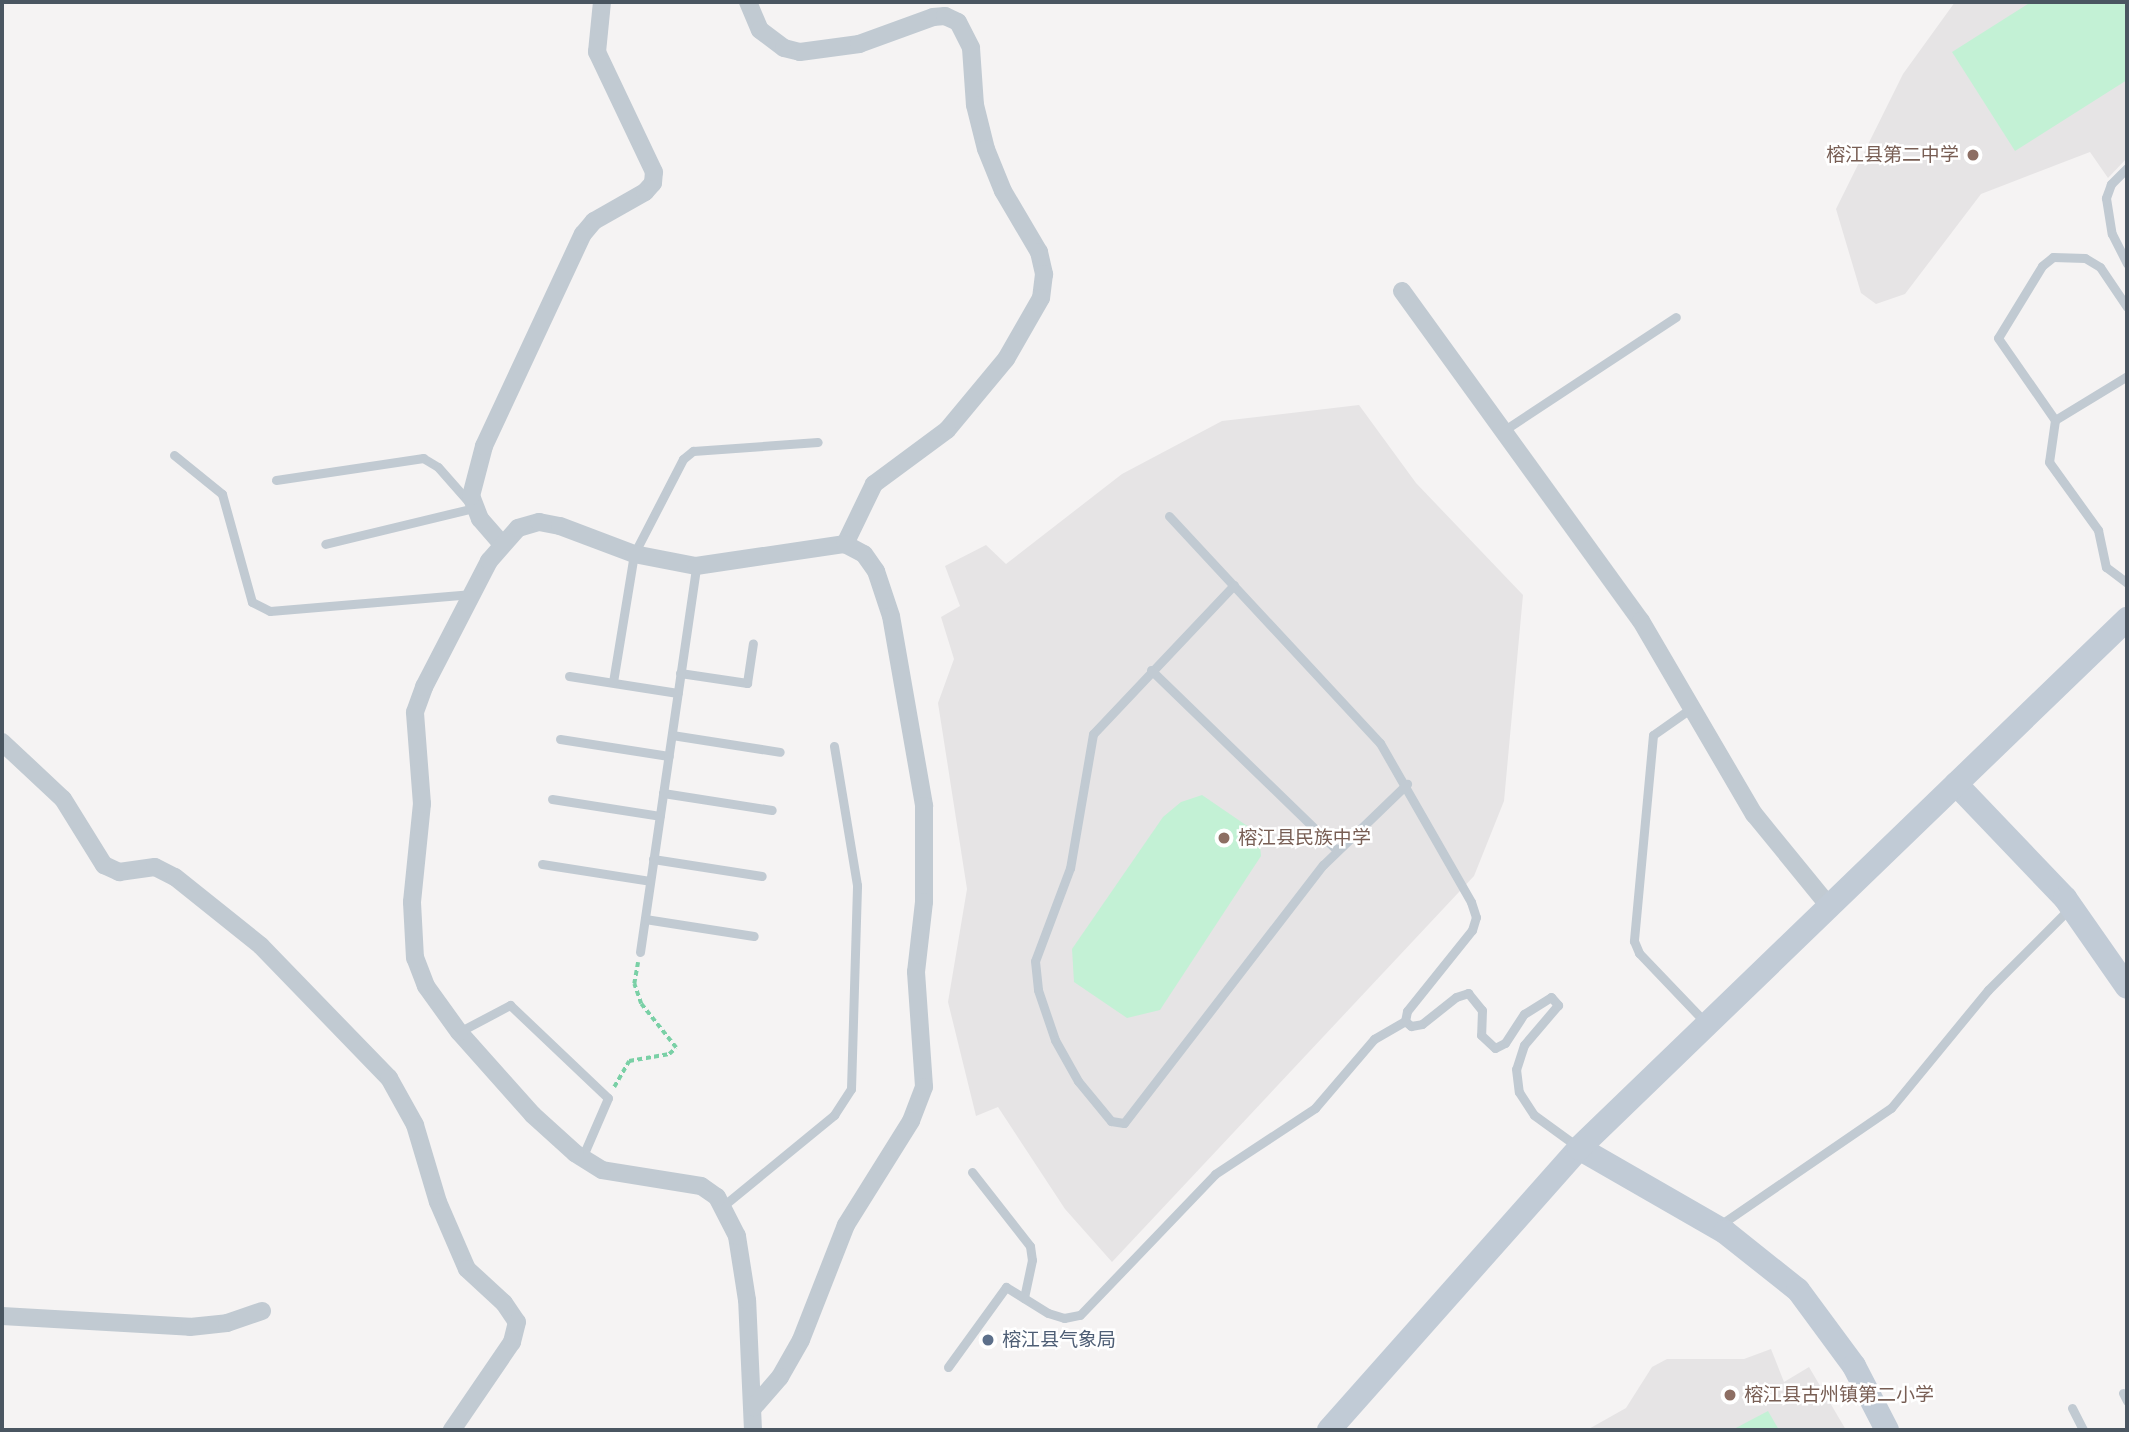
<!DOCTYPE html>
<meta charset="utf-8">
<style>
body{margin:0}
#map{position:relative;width:2129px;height:1432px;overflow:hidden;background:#f5f3f3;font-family:Jost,"Noto Sans SC",sans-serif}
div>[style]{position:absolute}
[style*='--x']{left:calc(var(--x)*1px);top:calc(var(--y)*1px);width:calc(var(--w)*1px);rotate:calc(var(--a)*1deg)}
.education>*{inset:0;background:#e6e4e5}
.green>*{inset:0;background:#c3f1d5}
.path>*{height:3.5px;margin-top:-1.75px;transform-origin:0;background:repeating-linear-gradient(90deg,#7ad0a6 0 5px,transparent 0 8.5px)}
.lane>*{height:9px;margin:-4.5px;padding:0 4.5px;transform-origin:4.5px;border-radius:4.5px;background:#c1cad2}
.street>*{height:18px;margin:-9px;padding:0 9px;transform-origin:9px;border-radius:9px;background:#c1cad2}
.secondary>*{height:24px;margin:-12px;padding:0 12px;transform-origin:12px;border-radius:12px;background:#c1cbd6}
.dots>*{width:19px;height:19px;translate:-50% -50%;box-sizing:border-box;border:4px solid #fff;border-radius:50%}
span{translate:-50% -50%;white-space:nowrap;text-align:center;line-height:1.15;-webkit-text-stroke:5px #fff;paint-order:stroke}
.education-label{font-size:19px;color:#785e54}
.right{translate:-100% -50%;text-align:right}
.left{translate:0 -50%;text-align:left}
.service-label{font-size:19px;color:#4e5e75}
.frame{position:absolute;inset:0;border:4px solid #4a5661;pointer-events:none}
</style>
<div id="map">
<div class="education">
<i style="clip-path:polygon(1955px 2px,2127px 2px,2127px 158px,2108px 178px,2090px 152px,1981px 194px,1905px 294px,1876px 304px,1861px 293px,1836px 209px,1903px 74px)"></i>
<i style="clip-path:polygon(1359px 405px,1416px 483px,1523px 595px,1504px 801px,1474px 876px,1112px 1262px,1065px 1209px,998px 1107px,976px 1116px,948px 1002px,967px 889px,938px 703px,954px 659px,941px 617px,960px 606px,945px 566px,986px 545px,1006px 564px,1122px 474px,1222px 421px)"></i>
<i style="clip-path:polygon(1771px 1349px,1784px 1382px,1809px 1367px,1846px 1430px,1587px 1430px,1626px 1408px,1652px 1367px,1667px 1359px,1744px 1359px)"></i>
</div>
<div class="green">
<i style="clip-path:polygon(2031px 2px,2127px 2px,2127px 80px,2015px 151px,1952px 52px)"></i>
<i style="clip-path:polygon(1202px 795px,1259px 834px,1261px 856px,1160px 1010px,1127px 1018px,1074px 982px,1072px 949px,1163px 817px,1181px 802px)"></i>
<i style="clip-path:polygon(1768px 1411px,1779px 1430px,1732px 1430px)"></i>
</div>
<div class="path">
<i style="--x:614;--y:1087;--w:30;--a:-60"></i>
<i style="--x:629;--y:1061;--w:41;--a:-9.9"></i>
<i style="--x:669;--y:1054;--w:9;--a:-41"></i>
<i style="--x:676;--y:1048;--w:56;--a:-128.5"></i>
<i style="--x:641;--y:1004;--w:21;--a:-109"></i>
<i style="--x:634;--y:984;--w:22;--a:-80"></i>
</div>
<div class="lane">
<i style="--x:2127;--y:168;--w:23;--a:135"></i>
<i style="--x:2111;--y:184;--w:15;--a:110"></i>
<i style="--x:2106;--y:198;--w:36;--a:81"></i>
<i style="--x:2112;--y:234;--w:33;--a:63"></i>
<i style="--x:2127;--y:307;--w:48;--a:-124"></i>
<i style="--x:2100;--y:267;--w:17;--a:-149"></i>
<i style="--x:2085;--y:258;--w:32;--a:-178"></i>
<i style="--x:2053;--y:257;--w:14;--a:141"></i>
<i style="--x:2042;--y:266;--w:84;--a:121.4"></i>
<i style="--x:1998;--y:338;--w:100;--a:55.2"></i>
<i style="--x:2055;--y:420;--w:42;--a:98.1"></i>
<i style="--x:2049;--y:462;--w:84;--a:54.2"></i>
<i style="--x:2098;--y:530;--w:38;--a:78"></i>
<i style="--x:2106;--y:567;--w:26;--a:37"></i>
<i style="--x:2055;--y:420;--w:84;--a:-31.4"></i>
<i style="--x:1503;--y:431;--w:207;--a:-33.4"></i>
<i style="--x:174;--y:455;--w:62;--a:39.1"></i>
<i style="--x:222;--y:494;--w:112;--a:74.5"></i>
<i style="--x:252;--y:602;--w:20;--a:27"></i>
<i style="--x:270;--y:611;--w:203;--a:-4.8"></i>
<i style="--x:276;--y:480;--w:149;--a:-8.5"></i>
<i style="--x:423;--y:458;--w:17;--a:31"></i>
<i style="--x:438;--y:467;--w:55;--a:48.7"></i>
<i style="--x:474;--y:508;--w:153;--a:166.4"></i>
<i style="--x:1169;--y:516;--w:310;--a:47.1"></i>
<i style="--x:1380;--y:743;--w:183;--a:60.2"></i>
<i style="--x:1471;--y:902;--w:16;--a:72"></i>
<i style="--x:1476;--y:917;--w:14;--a:107"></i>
<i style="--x:1472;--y:930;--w:104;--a:128.7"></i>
<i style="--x:1407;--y:1011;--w:10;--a:101"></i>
<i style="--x:1405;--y:1021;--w:8;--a:40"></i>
<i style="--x:1411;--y:1026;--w:11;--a:-10"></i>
<i style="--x:1422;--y:1024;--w:43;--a:-38.5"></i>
<i style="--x:1456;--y:997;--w:13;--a:-18"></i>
<i style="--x:1468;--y:993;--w:22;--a:51"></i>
<i style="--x:1482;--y:1010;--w:25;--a:92"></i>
<i style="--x:1481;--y:1035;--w:19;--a:43"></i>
<i style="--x:1495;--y:1048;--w:11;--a:-27"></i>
<i style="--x:1505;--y:1043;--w:35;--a:-57"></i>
<i style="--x:1524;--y:1014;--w:32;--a:-32"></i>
<i style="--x:1551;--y:997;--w:11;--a:49"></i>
<i style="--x:1558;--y:1005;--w:52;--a:130.4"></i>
<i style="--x:1524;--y:1045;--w:25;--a:108"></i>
<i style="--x:1516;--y:1069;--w:23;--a:83"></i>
<i style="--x:1519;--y:1092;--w:27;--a:57"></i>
<i style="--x:1534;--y:1115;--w:54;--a:36"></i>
<i style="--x:1234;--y:585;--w:205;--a:133.4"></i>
<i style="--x:1093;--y:734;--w:136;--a:99.7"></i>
<i style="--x:1070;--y:868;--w:99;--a:110.6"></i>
<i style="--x:1035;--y:961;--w:29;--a:84"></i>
<i style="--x:1038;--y:990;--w:53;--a:71.2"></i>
<i style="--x:1055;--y:1040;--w:47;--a:60.7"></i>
<i style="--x:1078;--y:1081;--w:52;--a:50.5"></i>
<i style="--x:1111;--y:1121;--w:13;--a:9"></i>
<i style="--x:1124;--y:1123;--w:326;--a:-52.4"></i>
<i style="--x:1323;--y:865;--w:117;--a:-44"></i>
<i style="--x:1151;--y:670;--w:259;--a:44.1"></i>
<i style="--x:680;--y:673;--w:68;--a:8.5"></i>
<i style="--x:747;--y:683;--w:40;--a:-81.5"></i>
<i style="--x:569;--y:676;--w:110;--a:8.9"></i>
<i style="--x:613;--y:682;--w:130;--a:-80.7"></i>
<i style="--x:634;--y:554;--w:107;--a:-62.7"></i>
<i style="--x:683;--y:459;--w:13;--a:-39"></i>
<i style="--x:693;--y:451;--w:125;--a:-4.1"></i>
<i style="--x:1690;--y:709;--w:45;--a:144.9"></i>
<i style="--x:1653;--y:735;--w:207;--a:95.3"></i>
<i style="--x:1634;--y:941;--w:13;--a:67"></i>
<i style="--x:1639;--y:953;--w:97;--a:46.3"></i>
<i style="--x:672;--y:735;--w:109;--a:8.9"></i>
<i style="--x:560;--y:739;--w:110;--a:8.9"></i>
<i style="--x:663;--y:793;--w:110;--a:8.9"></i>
<i style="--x:552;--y:799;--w:109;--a:8.9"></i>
<i style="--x:653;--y:859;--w:110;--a:8.9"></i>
<i style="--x:542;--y:864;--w:109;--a:8.9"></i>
<i style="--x:645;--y:919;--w:110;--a:8.9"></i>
<i style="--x:640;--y:952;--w:390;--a:-81.7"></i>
<i style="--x:459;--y:1032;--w:58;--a:-27.9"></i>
<i style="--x:510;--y:1005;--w:135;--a:43.5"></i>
<i style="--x:608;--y:1098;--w:65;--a:113.4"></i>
<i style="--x:972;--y:1172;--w:94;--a:51.9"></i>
<i style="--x:1030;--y:1246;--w:14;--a:82"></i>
<i style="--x:1032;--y:1260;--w:39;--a:102"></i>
<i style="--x:723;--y:1206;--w:144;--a:-39.3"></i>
<i style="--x:834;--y:1115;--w:31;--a:-57"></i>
<i style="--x:851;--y:1089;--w:204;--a:-88.3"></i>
<i style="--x:857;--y:885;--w:141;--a:-99.4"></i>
<i style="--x:1720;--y:1225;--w:207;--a:-34.4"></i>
<i style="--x:1891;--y:1108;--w:153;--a:-50.6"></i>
<i style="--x:1988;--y:990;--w:116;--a:-45"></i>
<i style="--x:948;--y:1367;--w:99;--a:-54.1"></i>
<i style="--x:1006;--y:1287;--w:49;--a:31.8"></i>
<i style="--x:1048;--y:1313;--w:17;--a:17"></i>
<i style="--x:1064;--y:1318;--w:16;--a:-11"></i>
<i style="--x:1080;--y:1315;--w:195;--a:-46.2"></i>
<i style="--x:1215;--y:1174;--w:120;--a:-33.4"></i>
<i style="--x:1315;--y:1108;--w:91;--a:-49.5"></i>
<i style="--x:1374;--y:1039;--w:36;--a:-30"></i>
<i style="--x:2123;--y:1393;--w:9;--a:63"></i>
<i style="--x:2072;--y:1408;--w:25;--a:63"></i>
</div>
<div class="street">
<i style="--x:748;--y:2;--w:30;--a:67"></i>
<i style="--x:760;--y:30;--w:30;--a:37"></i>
<i style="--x:784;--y:48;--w:16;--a:14"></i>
<i style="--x:800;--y:52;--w:60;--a:-7.7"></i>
<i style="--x:859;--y:44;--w:79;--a:-20"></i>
<i style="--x:933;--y:17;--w:12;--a:-5"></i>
<i style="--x:945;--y:16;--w:14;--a:25"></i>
<i style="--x:958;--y:22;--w:29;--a:63"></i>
<i style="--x:971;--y:48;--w:57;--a:86"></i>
<i style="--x:975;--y:105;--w:45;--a:76"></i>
<i style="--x:986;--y:149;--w:45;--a:68"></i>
<i style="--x:1003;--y:191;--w:71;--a:59.5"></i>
<i style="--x:1039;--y:252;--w:23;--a:77"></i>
<i style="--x:1044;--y:274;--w:24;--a:97"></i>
<i style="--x:1041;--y:298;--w:70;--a:119.8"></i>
<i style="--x:1006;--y:359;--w:92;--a:129.7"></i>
<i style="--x:947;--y:430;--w:91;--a:143.5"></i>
<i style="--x:874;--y:484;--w:67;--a:115.8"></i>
<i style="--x:1402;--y:291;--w:407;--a:54.1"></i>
<i style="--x:1641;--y:621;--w:224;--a:59.7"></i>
<i style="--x:1754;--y:814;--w:119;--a:50.8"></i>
<i style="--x:501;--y:543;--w:32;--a:-131"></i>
<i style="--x:480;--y:519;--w:25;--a:-111"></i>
<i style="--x:471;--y:496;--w:52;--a:-75.4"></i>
<i style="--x:484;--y:446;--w:234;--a:-65"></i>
<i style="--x:583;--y:234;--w:17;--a:-50"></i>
<i style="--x:594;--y:221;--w:59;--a:-29.6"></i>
<i style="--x:645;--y:192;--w:12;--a:-48"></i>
<i style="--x:653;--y:183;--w:11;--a:-85"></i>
<i style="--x:654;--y:172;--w:133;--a:-115.4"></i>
<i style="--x:597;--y:52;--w:50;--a:-84.3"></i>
<i style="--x:2;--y:742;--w:83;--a:43.1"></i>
<i style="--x:63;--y:799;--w:78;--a:58.2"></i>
<i style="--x:104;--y:865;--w:17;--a:25"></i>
<i style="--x:119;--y:872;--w:36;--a:-8"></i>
<i style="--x:155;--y:867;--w:22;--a:27"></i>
<i style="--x:175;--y:877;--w:110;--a:38.7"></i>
<i style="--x:261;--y:946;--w:184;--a:45.9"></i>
<i style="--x:389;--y:1078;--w:54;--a:61"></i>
<i style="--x:415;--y:1125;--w:80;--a:73.4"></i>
<i style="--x:438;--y:1202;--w:73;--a:66.6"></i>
<i style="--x:467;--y:1269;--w:50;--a:42.6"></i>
<i style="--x:504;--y:1303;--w:23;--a:56"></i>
<i style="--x:517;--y:1322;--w:21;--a:104"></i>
<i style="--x:512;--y:1342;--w:107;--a:124.3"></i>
<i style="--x:2;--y:1316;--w:188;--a:3.3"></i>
<i style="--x:190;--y:1327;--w:37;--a:-6"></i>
<i style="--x:227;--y:1323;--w:37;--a:-19"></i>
<i style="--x:753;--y:1430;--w:130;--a:-92.6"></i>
<i style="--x:747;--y:1300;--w:65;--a:-98.9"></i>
<i style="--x:737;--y:1236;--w:44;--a:-117.1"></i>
<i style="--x:717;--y:1197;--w:19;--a:-145"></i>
<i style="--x:701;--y:1186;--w:100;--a:-170.8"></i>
<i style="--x:602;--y:1170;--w:32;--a:-148"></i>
<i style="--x:575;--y:1153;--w:57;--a:-137.9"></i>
<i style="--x:533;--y:1115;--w:111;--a:-131.7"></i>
<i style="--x:459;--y:1032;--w:57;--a:-125.7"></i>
<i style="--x:426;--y:986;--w:30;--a:-111"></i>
<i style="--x:415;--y:958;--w:56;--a:-93.1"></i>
<i style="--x:412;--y:902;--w:99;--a:-84.2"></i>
<i style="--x:422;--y:804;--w:92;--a:-94.4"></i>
<i style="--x:415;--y:712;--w:27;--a:-70"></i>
<i style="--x:424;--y:687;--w:142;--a:-62.7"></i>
<i style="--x:489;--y:561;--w:44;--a:-48.7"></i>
<i style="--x:518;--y:528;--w:22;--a:-16"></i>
<i style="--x:539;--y:522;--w:21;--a:11"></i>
<i style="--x:560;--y:526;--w:79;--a:20.7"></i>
<i style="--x:634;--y:554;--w:63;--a:11"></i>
<i style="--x:696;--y:566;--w:151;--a:-8.4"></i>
<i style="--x:845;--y:544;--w:21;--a:28"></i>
<i style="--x:864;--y:554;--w:21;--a:55"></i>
<i style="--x:876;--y:571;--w:47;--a:71.6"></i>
<i style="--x:891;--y:616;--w:193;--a:80.1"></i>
<i style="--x:924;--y:806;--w:96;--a:90"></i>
<i style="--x:924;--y:902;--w:70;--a:96.5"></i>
<i style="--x:916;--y:972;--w:115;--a:86"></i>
<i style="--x:924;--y:1087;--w:36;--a:111"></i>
<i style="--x:911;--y:1121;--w:123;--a:122"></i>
<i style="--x:846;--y:1225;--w:123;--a:111.4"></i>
<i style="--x:801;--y:1340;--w:43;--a:119.6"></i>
<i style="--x:780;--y:1377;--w:40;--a:131"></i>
</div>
<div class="secondary">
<i style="--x:1956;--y:784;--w:158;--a:46.3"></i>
<i style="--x:2065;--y:898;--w:108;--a:55.1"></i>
<i style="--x:1579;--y:1148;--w:168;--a:29.9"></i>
<i style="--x:1725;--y:1232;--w:93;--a:38.5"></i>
<i style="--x:1798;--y:1290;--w:94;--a:53.6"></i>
<i style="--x:1854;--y:1366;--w:72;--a:62.7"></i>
<i style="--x:1329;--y:1430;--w:377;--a:-48.4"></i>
<i style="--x:1579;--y:1148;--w:762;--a:-43.99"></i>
</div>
<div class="dots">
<i style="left:1973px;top:155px;background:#8d6e63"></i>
<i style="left:1224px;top:838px;background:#8d6e63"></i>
<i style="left:988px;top:1340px;background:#5c6f8a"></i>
<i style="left:1730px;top:1395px;background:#8d6e63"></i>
</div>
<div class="education-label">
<span class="right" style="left:1959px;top:155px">榕江县第二中学</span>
<span class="left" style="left:1238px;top:838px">榕江县民族中学</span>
<span class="left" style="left:1744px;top:1395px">榕江县古州镇第二小学</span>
</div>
<div class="service-label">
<span class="left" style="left:1002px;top:1340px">榕江县气象局</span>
</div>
<div class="frame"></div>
</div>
